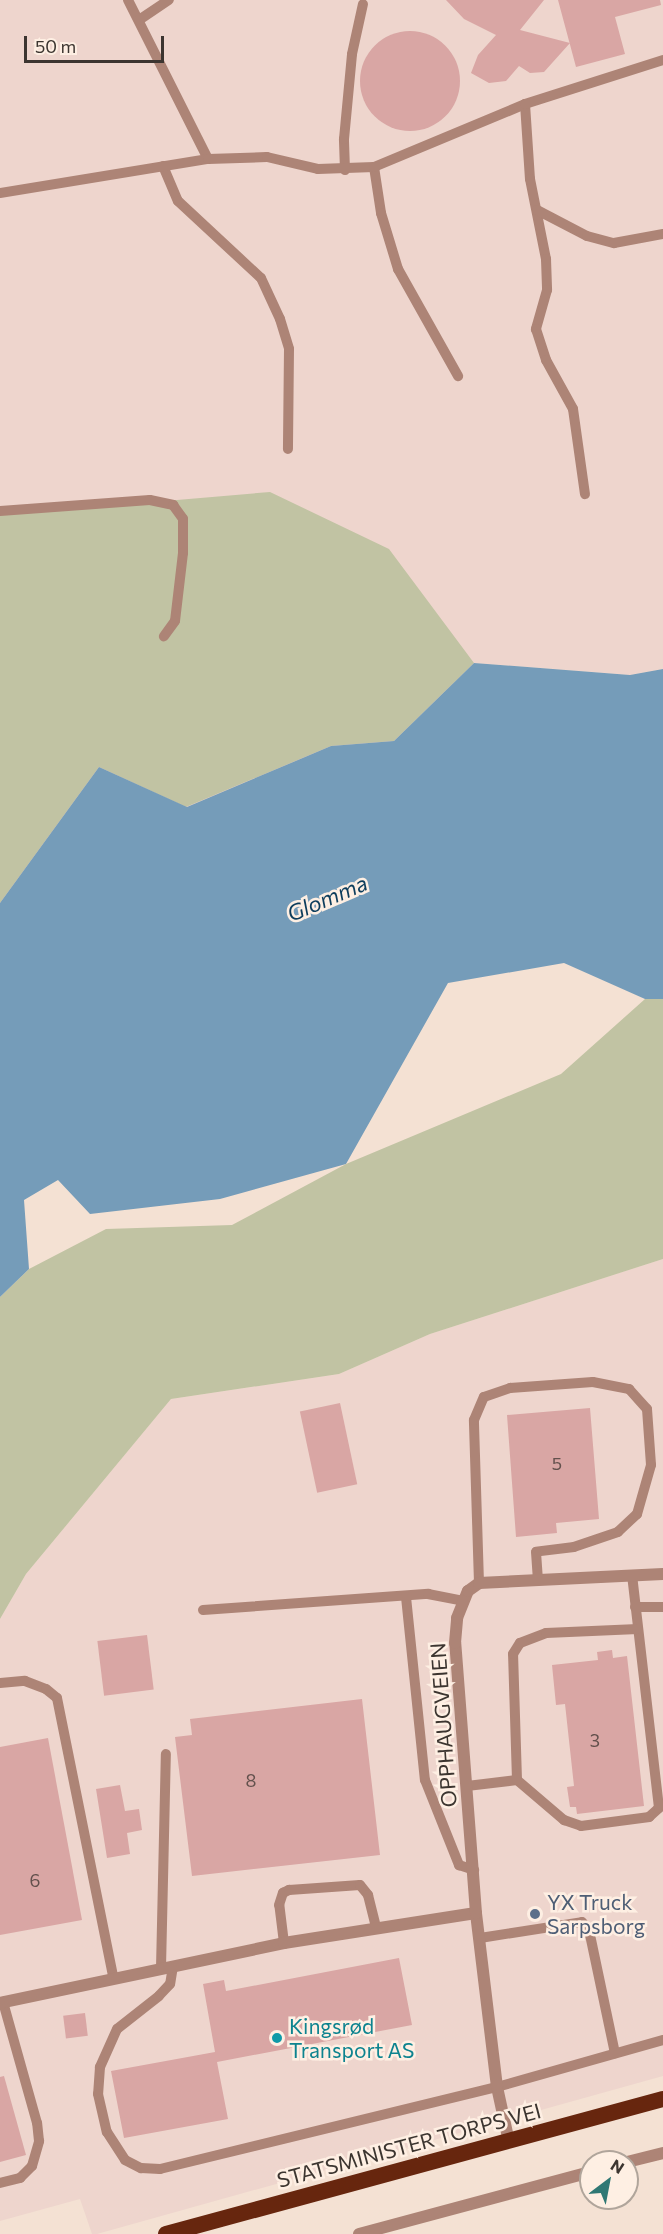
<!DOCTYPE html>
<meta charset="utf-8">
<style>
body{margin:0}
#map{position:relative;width:663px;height:2234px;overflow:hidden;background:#f4e1d3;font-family:Commissioner,sans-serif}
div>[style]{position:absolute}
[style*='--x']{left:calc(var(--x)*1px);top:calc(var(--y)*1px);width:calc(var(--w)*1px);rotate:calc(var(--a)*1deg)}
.industrial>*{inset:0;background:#eed5cd}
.green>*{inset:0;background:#c1c3a3}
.water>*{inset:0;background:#759cb9}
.building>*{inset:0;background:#d9a6a4;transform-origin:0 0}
.round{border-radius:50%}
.service>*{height:10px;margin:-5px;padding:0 5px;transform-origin:5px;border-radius:5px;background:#ad8476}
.minor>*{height:12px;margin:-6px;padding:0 6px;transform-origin:6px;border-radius:6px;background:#ad8476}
.trunk>*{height:16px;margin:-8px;padding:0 8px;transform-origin:8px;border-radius:8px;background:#67260e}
.dots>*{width:16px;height:16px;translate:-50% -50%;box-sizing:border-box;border:3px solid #feefe3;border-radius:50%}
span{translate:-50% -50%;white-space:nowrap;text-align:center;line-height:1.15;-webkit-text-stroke:5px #feefe3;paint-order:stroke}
.number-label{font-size:18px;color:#63514d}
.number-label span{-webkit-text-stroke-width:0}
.street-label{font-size:21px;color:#3c3530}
.service-label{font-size:21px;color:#4e5e75}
.left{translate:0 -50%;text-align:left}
.culture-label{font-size:21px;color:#0d838f}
.water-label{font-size:22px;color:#0d3d5c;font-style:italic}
.north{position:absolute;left:579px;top:2150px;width:60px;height:60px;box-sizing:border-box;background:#feefe3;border:2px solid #b0a59b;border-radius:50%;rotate:32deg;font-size:16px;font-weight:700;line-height:24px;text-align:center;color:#3c3530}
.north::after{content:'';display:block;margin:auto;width:21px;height:27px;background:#307874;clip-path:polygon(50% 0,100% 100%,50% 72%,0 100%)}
.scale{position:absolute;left:24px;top:36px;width:140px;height:27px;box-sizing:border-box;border:3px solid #3c3530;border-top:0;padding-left:8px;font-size:18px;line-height:21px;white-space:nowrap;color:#3c3530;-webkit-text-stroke:4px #feefe3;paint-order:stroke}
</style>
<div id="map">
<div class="industrial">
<i style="clip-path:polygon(0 0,663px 0,663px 669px,630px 675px,474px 663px,394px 741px,0 903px)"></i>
<i style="clip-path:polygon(663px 1259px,663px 2076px,97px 2234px,92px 2234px,80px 2199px,0 2221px,0 1619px,26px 1574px,171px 1399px,339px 1374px,430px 1334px)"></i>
</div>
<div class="green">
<i style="clip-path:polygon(270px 492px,389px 549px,474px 663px,394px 741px,331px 746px,186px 807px,99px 767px,0 903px,0 507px,95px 507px)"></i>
<i style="clip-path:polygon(645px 999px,663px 999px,663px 1259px,430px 1334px,339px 1374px,171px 1399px,26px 1574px,0 1619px,0 1297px,29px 1269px,106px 1229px,232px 1225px,346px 1164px,561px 1074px)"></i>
</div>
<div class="water">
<i style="clip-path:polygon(474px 663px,630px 675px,663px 669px,663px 999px,645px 999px,564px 963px,448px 983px,346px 1164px,220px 1199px,90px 1214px,58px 1180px,24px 1200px,29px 1269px,0 1297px,0 903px,99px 767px,187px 807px,331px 746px,394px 741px)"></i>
</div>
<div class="building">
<i style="clip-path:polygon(446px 0,544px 0,520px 30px,570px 43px,544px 72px,530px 73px,519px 66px,506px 81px,489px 83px,471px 73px,478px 55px,496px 35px,464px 19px)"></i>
<i style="clip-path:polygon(558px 0,660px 0,661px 5px,615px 17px,625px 54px,576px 67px)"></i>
<i class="round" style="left:360px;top:31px;width:100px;height:100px"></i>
<i style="left:340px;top:1403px;width:83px;height:41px;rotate:78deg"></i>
<i style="clip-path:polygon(590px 1408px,599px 1519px,556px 1523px,557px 1533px,516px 1537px,507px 1415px)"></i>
<i style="left:147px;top:1635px;width:55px;height:50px;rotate:83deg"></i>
<i style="clip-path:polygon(612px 1650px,613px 1658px,627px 1656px,644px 1806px,577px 1814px,576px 1807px,570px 1807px,567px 1787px,574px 1786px,565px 1704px,556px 1705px,552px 1665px,598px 1660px,597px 1652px)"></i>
<i style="clip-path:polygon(362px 1699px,380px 1855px,192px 1876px,175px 1737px,192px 1735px,190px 1719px)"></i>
<i style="clip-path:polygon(48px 1738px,82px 1920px,0 1935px,0 1747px)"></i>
<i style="clip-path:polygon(120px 1785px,125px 1811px,139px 1809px,142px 1830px,127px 1833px,130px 1854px,107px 1858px,96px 1789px)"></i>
<i style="clip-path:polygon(399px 1958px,412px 2025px,217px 2062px,228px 2119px,124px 2138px,111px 2071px,215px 2052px,203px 1984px,224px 1980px,226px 1991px)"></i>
<i style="left:85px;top:2013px;width:23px;height:22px;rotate:83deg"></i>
<i style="clip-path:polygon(4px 2076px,26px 2155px,0 2162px,0 2077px)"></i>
</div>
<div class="service">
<i style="--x:128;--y:0;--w:178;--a:63.3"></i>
<i style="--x:139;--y:20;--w:36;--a:-34"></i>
<i style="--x:525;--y:104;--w:75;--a:86.2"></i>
<i style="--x:530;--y:179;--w:82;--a:78.7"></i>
<i style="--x:546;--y:259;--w:31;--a:88"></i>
<i style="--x:547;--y:290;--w:41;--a:105.8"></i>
<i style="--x:536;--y:329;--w:33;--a:72"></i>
<i style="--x:546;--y:360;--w:56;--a:61.1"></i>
<i style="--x:573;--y:409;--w:86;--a:82"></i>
<i style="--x:163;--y:166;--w:38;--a:67"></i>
<i style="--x:178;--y:201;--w:113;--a:42.9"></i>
<i style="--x:261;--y:278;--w:45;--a:65.1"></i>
<i style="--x:280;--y:319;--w:31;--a:73"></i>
<i style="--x:289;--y:349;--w:100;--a:90.6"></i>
<i style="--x:374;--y:167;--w:47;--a:81.3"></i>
<i style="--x:381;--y:213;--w:59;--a:73.1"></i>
<i style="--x:398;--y:269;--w:123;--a:60.7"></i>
<i style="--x:345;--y:170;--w:31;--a:-92"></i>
<i style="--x:344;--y:139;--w:85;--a:-84.6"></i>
<i style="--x:352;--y:54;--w:51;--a:-77.6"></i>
<i style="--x:0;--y:193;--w:211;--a:-9.3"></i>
<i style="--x:208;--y:159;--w:59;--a:-1.9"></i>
<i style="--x:267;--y:157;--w:52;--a:13.2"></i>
<i style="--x:318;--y:169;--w:56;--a:-2"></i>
<i style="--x:374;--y:167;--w:164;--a:-22.6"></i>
<i style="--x:525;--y:104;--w:145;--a:-17.7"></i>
<i style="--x:537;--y:210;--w:56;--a:27.5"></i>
<i style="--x:587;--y:236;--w:28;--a:15"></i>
<i style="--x:614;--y:243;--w:50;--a:-10.4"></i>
<i style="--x:0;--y:511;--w:150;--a:-4.2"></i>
<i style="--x:150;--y:500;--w:24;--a:12"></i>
<i style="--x:173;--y:505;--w:17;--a:54"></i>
<i style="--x:183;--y:519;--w:34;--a:90"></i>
<i style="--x:183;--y:553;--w:68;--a:96.7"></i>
<i style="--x:175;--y:621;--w:19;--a:126"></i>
<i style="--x:479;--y:1583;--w:163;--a:-91.8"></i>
<i style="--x:474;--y:1420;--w:25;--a:-67"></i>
<i style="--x:484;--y:1397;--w:28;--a:-19"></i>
<i style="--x:510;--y:1388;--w:83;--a:-4.1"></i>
<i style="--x:593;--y:1382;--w:37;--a:11"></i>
<i style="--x:629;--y:1389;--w:27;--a:48"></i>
<i style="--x:647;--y:1409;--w:56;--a:85.9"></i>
<i style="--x:651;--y:1465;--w:51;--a:105.9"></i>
<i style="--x:637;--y:1514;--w:26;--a:137"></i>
<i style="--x:618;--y:1532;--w:46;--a:161.2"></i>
<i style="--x:574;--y:1547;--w:38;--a:173"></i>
<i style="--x:536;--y:1552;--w:27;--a:86"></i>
<i style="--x:406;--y:1597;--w:184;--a:84.1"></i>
<i style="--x:425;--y:1780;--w:92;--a:68.2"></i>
<i style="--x:459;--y:1865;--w:16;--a:18"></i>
<i style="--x:635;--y:1607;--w:28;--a:0"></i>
<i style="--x:203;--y:1610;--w:226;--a:-4.1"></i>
<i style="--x:428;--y:1594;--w:36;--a:11"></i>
<i style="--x:0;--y:1683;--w:25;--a:-5"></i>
<i style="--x:25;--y:1681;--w:22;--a:21"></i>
<i style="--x:46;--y:1689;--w:14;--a:39"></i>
<i style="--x:57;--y:1698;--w:284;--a:78.6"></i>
<i style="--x:517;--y:1780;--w:62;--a:40.4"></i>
<i style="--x:564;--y:1820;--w:18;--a:19"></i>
<i style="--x:581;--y:1826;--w:69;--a:-7.5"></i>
<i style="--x:649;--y:1817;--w:13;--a:-42"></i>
<i style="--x:659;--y:1808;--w:234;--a:-96.6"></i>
<i style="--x:467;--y:1786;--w:50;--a:-6.8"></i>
<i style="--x:517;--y:1780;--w:126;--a:-91.8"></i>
<i style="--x:513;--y:1654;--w:13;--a:-58"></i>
<i style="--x:520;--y:1643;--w:28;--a:-21"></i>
<i style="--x:546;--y:1633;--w:92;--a:-2.5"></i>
<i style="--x:480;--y:1938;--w:103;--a:-8.9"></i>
<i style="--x:582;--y:1922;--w:11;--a:49"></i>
<i style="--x:589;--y:1930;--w:126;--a:78.1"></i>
<i style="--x:284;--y:1943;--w:38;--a:-97"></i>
<i style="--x:279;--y:1905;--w:13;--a:-72"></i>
<i style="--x:283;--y:1893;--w:7;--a:-27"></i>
<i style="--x:289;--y:1890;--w:71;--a:-4"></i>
<i style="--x:360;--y:1885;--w:13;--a:51"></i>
<i style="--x:368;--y:1895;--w:33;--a:76"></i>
<i style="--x:173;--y:1966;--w:18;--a:99"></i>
<i style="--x:170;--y:1984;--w:16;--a:133"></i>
<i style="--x:159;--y:1996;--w:53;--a:141.8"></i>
<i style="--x:117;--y:2029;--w:42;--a:114.1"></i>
<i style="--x:100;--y:2067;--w:27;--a:94"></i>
<i style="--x:98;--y:2094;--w:39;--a:77"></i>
<i style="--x:107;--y:2132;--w:33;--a:57"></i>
<i style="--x:125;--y:2160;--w:18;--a:27"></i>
<i style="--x:141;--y:2168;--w:19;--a:3"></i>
<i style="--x:160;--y:2169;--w:347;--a:-13.7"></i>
<i style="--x:497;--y:2087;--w:173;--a:-15.8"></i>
<i style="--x:161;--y:1968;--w:214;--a:-88.7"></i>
<i style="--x:0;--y:2183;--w:21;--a:-14"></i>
<i style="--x:20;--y:2178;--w:17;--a:-45"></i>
<i style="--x:32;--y:2166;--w:26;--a:-74"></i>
<i style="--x:39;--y:2141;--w:18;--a:-96"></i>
<i style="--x:37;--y:2123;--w:126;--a:-105.7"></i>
</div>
<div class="minor">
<i style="--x:0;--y:2003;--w:290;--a:-11.9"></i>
<i style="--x:284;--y:1943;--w:194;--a:-8.9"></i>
<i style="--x:509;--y:2142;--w:56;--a:-102.3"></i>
<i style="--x:497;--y:2087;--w:175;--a:-96.9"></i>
<i style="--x:476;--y:1913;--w:271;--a:-94.4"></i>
<i style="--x:455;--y:1643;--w:25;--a:-85"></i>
<i style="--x:457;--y:1618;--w:29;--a:-68"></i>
<i style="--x:468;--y:1591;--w:14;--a:-36"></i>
<i style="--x:479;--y:1583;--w:184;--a:-2.8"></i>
<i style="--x:627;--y:2162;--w:37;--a:-14"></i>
<i style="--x:359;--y:2234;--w:240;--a:-15"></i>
</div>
<div class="trunk">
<i style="--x:166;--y:2234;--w:515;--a:-15.2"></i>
</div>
<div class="dots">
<i style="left:535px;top:1914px;background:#5c6f8a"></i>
<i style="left:277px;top:2038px;background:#0f9aa8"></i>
</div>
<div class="number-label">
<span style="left:557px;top:1463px">5</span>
<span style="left:595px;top:1740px">3</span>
<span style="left:251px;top:1780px">8</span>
<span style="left:35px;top:1880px">6</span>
</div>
<div class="street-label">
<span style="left:443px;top:1725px;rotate:-94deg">OPPHAUGVEIEN</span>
<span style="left:409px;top:2145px;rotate:-15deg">STATSMINISTER TORPS VEI</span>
</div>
<div class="service-label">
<span class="left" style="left:547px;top:1914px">YX Truck<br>Sarpsborg</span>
</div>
<div class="culture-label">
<span class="left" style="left:289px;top:2038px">Kingsrød<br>Transport AS</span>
</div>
<div class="water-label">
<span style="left:327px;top:898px;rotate:-23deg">Glomma</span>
</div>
<div class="north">N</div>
<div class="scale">50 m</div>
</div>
